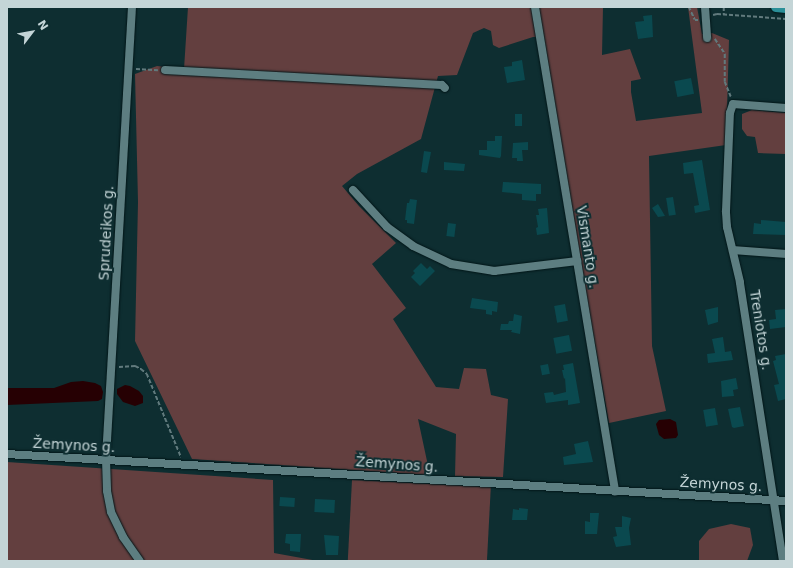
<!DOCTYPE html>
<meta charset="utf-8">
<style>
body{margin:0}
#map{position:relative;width:793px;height:568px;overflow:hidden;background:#0e2e31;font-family:"DejaVu Sans",sans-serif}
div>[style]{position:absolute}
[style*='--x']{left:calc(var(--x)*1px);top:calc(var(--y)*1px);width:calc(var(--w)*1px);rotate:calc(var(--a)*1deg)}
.green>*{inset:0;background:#633f3f;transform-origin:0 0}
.water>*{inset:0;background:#260003}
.building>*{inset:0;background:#0a494f;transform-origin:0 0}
.path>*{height:1.5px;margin-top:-0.75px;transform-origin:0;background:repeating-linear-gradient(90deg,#617a7d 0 4px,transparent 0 6px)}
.roads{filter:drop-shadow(0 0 1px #001517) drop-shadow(0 0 1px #001517)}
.minor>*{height:8px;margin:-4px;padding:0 4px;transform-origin:4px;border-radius:4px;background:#5d7e81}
.major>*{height:10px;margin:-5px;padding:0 5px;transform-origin:5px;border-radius:5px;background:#2b8f98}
span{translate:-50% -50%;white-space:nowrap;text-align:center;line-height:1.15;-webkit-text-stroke:4px #0e2e31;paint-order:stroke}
.street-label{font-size:14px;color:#c4d5d7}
.frame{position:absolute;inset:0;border:8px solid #c4d5d7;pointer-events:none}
.north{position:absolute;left:12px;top:12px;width:40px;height:40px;-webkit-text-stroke:3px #0e2e31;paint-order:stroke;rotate:58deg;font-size:11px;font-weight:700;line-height:16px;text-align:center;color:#c4d5d7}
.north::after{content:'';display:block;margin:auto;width:14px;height:18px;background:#c4d5d7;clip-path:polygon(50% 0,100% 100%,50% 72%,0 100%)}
</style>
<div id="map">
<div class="green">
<i style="clip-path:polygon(188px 7px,603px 7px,602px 55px,630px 49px,641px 79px,631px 81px,631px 92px,636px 121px,702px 113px,688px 7px,697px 7px,702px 34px,712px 33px,729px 40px,726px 145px,649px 156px,652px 346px,666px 411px,609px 423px,572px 214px,544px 37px,533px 37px,499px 48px,493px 45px,491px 31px,484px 28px,473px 33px,457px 75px,438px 76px,421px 139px,357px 174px,342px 186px,359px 206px,396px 243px,372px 264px,406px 308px,393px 319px,436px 387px,459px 389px,464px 368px,486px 369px,491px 395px,508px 399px,503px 477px,455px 476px,456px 434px,418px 419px,430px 475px,192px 459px,135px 341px,138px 202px,135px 74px,157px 66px,184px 69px)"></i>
<i style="clip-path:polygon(752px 110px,786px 113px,786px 154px,758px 153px,755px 137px,747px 136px,742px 129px,742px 114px)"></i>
<i style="clip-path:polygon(7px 462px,273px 480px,274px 553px,318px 561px,7px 561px)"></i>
<i style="left:352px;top:480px;width:139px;height:81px;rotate:3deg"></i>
<i style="clip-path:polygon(731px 524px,750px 528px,753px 545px,747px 561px,699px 561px,699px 541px,709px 529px)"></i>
</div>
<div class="water">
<i style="clip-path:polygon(83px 381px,95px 383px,101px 386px,103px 392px,102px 399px,98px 401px,7px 405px,7px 388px,54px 388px,71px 382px)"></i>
<i style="clip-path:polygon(125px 385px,130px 386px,139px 391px,143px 396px,143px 403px,135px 406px,123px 402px,117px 394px,117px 389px)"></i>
<i style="clip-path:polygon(670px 419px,676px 422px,678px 435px,676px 438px,664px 439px,659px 435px,656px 424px,659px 420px)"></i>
</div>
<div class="building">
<i style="clip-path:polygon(652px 15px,653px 37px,638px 39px,635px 22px,644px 21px,643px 16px)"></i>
<i style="clip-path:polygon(522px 60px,525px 80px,507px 83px,504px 67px,512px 66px,512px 62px)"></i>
<i style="left:691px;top:78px;width:16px;height:17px;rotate:79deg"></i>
<i style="left:515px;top:114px;width:7px;height:12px"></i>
<i style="clip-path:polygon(495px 136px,502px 136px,501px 156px,500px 158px,479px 155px,479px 150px,487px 150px,487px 141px,495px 141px)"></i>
<i style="clip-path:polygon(528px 142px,528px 150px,522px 150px,523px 161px,517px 161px,517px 158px,512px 158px,513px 143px)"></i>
<i style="clip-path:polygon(424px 151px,431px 152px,427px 173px,421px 172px)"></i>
<i style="clip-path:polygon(702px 160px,710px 210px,695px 213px,694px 206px,699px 205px,693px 173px,684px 174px,683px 163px)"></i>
<i style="clip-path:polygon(444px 162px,465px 164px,464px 171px,444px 170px)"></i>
<i style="clip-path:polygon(503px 182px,541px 184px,541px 194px,536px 194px,536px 201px,522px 200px,522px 194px,502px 192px)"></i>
<i style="left:673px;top:197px;width:18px;height:7px;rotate:81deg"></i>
<i style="clip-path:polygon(410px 199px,417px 200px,414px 224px,407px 223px,407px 220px,405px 220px,407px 203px,409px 203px)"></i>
<i style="clip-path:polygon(658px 204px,665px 216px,658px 217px,652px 208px)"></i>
<i style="clip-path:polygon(547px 208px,549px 233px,537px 235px,536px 228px,538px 227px,536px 215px,539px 215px,538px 209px)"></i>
<i style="clip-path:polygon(761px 220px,786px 222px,786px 235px,753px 234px,754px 223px,761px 224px)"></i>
<i style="left:448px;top:223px;width:8px;height:13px;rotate:7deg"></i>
<i style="clip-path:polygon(421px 263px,427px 269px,430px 266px,435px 271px,420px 286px,411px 277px,415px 273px,413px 271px)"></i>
<i style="clip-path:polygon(472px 298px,498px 302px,497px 312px,492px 311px,492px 315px,486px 314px,486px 310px,470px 308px)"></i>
<i style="left:565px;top:304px;width:17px;height:11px;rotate:80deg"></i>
<i style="clip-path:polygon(718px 307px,718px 322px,708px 325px,705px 310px)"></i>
<i style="clip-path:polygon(786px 309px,786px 327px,770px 329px,769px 320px,776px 319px,775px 310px)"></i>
<i style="clip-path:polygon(514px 314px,522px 316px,520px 334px,511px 332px,512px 330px,500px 330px,501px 324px,508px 324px,509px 321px,513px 321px)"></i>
<i style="left:569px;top:335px;width:16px;height:16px;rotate:79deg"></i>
<i style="clip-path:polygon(723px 337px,725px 352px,731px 351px,733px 360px,708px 363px,707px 354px,715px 353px,712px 339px)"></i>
<i style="clip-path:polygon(786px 354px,786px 399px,778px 401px,774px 385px,779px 384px,773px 361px,776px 360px,775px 356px)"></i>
<i style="clip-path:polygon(573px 363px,580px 403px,568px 405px,568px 400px,546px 403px,544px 393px,553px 392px,554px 395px,566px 392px,565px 378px,564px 379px,562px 370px,564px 370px,563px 365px)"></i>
<i style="left:548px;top:364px;width:10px;height:8px;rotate:79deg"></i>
<i style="clip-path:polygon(736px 378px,738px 389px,733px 390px,734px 396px,722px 397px,721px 381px)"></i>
<i style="clip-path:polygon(740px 407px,744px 426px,734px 428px,732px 427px,728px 409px)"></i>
<i style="left:715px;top:408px;width:17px;height:12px;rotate:80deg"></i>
<i style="clip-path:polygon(588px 441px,593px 462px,564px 465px,563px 457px,576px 454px,574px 444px)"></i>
<i style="left:280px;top:497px;width:15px;height:9px;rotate:4deg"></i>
<i style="left:315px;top:499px;width:20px;height:13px;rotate:3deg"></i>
<i style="clip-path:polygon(519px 508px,528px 509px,527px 520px,512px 520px,513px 509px,519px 510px)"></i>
<i style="clip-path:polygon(590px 513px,599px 513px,597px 534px,585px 534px,585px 521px,590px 522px)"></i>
<i style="clip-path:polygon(622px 516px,631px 518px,629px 528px,631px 545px,616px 547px,613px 537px,617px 536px,615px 527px,622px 527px)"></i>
<i style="clip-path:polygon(286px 534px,301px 534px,300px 552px,290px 551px,290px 544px,285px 543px)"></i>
<i style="clip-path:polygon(324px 535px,339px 536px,338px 555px,326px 555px)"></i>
</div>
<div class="path">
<i style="--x:689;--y:7;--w:14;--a:65"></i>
<i style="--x:695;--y:20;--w:3;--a:0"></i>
<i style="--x:724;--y:7;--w:8;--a:90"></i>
<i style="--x:713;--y:15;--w:4;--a:-14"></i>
<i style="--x:717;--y:14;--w:69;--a:4.1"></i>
<i style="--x:715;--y:39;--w:18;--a:56"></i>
<i style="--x:725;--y:54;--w:28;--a:90"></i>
<i style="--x:725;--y:82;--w:16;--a:68"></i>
<i style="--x:136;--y:69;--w:22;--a:3"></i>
<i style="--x:119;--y:367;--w:16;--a:-4"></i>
<i style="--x:135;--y:366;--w:7;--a:27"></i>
<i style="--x:141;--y:369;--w:8;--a:40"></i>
<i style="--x:147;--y:374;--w:90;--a:67.7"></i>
</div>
<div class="roads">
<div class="minor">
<i style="--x:132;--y:7;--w:454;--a:93.3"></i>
<i style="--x:106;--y:460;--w:31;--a:88"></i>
<i style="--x:107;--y:491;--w:21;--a:79"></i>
<i style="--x:111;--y:512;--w:28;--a:64"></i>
<i style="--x:123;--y:537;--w:29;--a:55"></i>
<i style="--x:535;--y:7;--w:491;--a:80.6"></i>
<i style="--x:705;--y:7;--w:31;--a:86"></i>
<i style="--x:165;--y:70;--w:277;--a:3.1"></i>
<i style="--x:442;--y:85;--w:4;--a:45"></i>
<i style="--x:353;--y:190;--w:50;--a:47.4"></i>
<i style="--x:387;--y:227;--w:32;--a:36"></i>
<i style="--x:413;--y:246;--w:42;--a:25.3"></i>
<i style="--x:451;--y:264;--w:44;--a:9.2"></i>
<i style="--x:494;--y:271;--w:84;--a:-6.9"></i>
<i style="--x:733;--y:250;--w:53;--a:4.3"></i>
<i style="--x:7;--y:454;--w:780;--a:3.45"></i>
<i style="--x:783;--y:561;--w:282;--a:-98.8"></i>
<i style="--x:740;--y:282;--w:57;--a:-103.3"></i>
<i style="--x:727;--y:227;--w:16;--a:-94"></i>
<i style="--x:726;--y:211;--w:98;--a:-87.7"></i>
<i style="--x:730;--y:113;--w:9;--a:-72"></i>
<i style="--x:733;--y:104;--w:53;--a:4.3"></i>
</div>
<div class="major">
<i style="--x:776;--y:7;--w:10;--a:6"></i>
</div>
</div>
<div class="street-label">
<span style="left:106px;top:233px;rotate:-87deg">Sprudeikos g.</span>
<span style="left:588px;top:247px;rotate:81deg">Vismanto g.</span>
<span style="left:761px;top:330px;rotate:81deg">Treniotos g.</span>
<span style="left:74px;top:445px;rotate:3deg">Žemynos g.</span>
<span style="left:397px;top:464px;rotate:4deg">Žemynos g.</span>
<span style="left:721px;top:484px;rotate:3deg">Žemynos g.</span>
</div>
<div class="frame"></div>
<div class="north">N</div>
</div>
